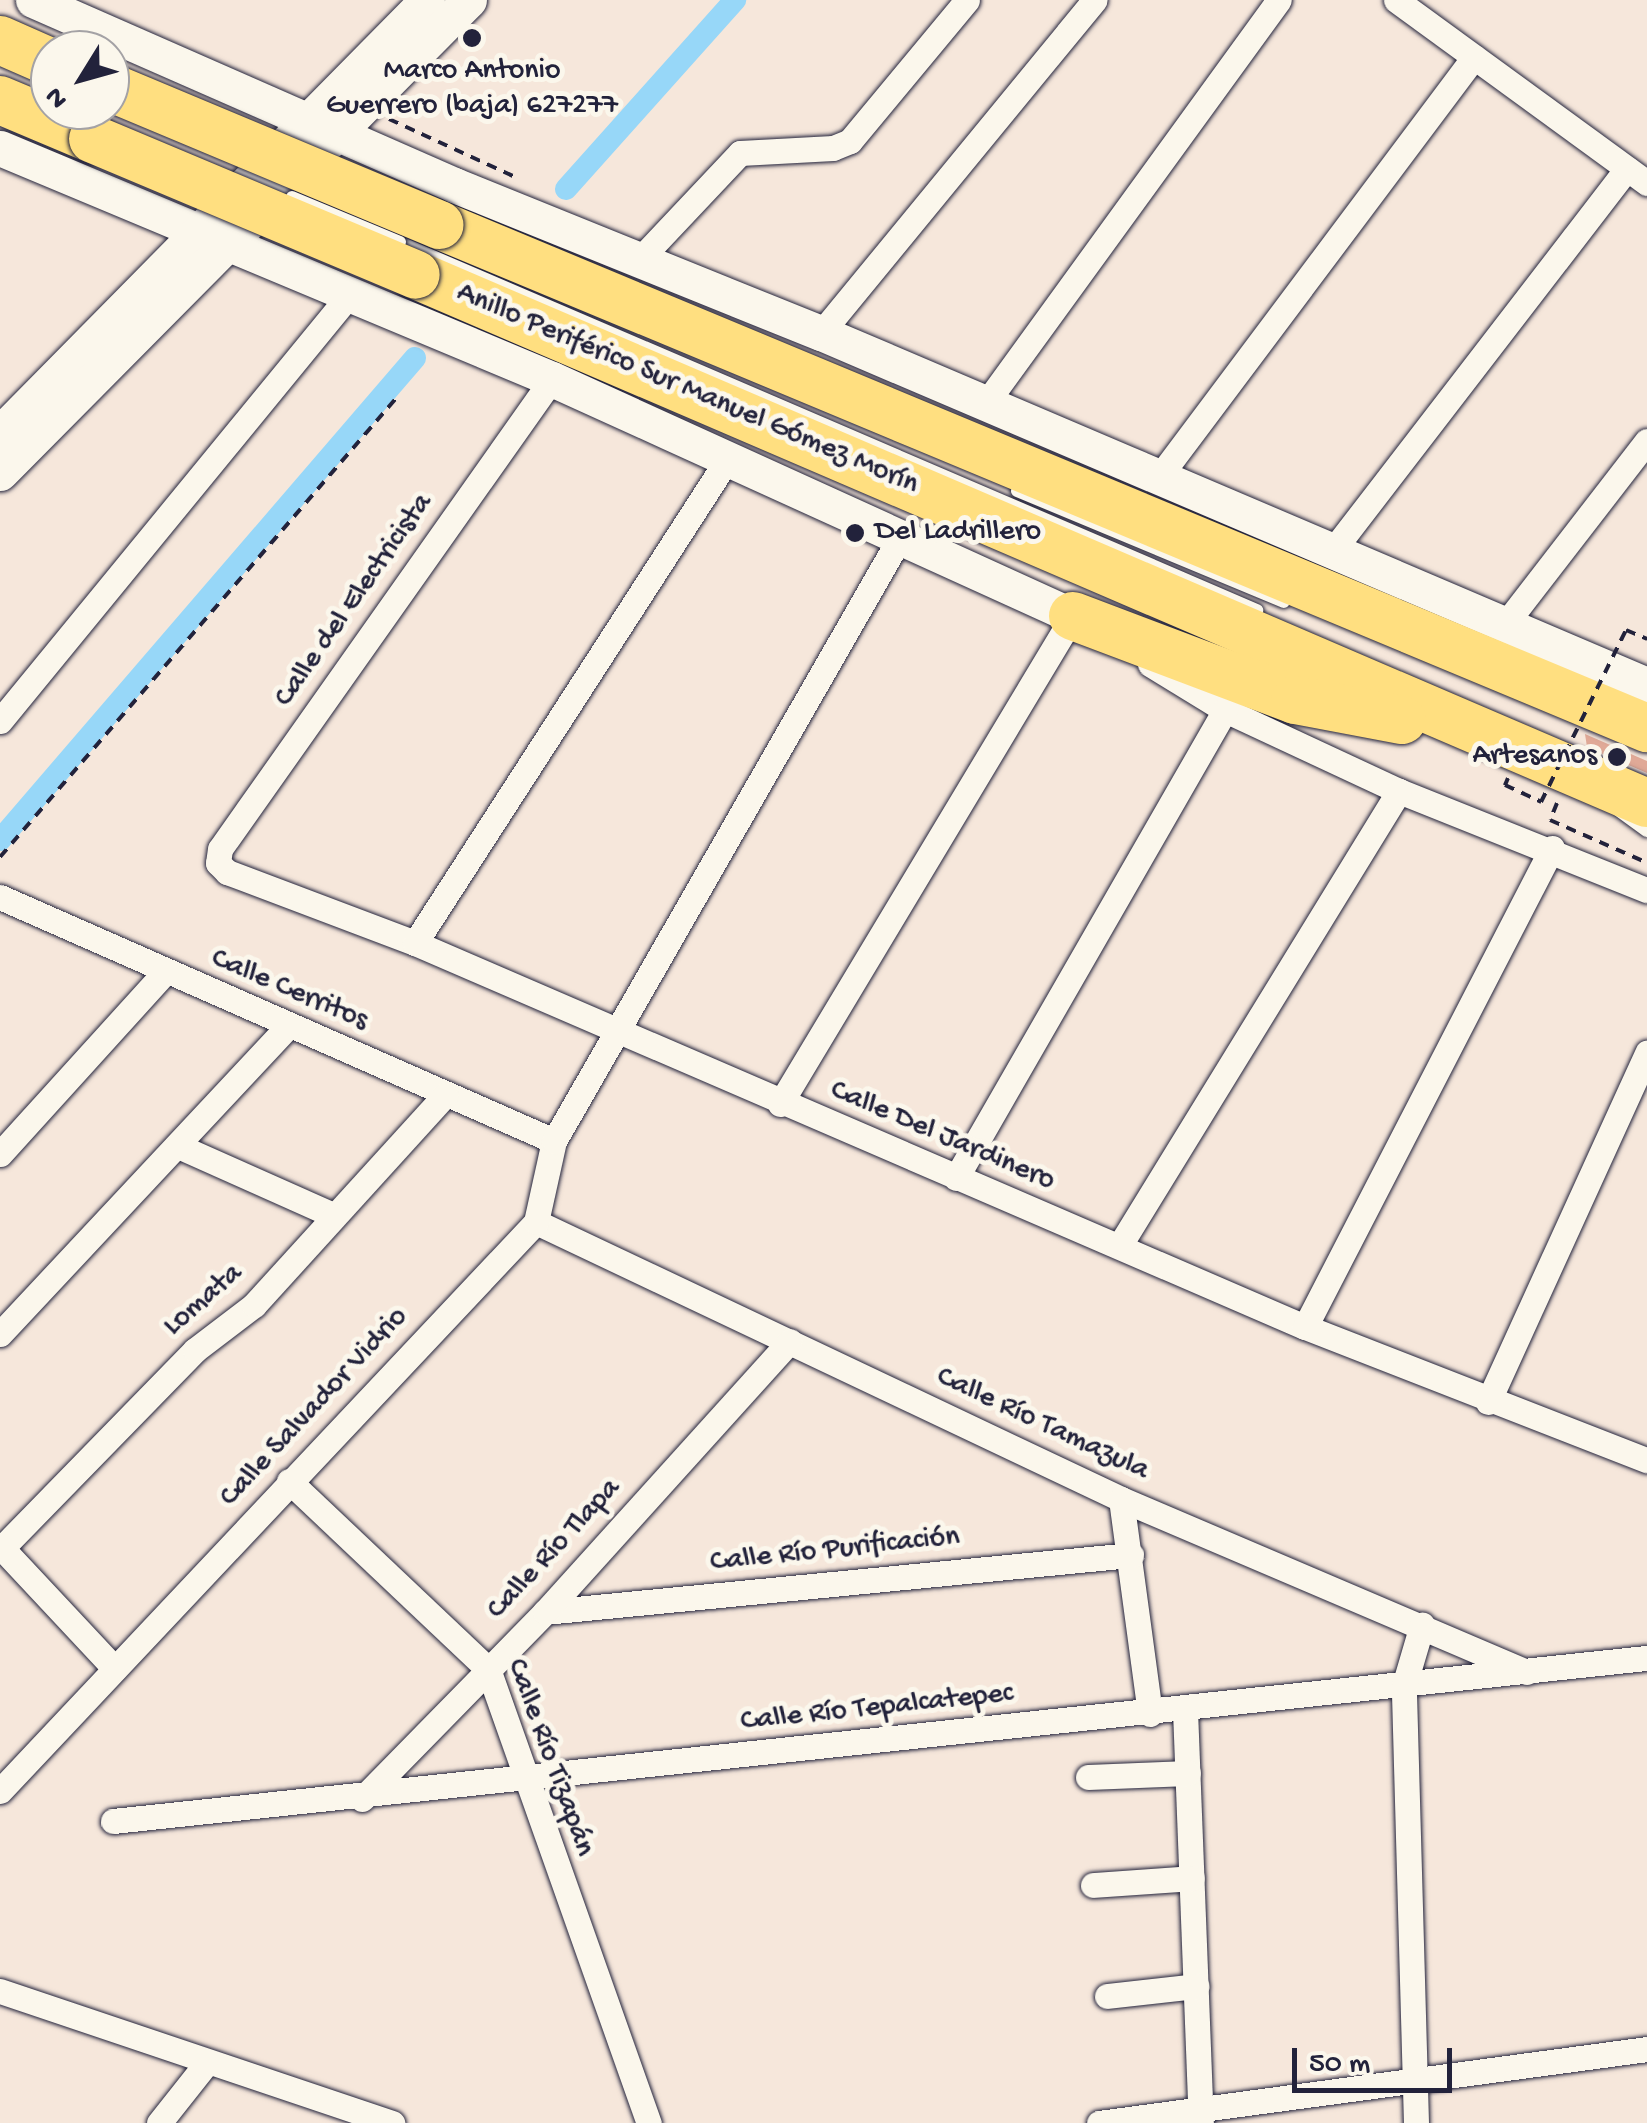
<!DOCTYPE html>
<meta charset="utf-8">
<style>
body{margin:0}
#map{position:relative;width:1647px;height:2123px;overflow:hidden;background:#f6e7db;font-family:"Gochi Hand",sans-serif}
div>[style]{position:absolute}
[style*='--x']{left:calc(var(--x)*1px);top:calc(var(--y)*1px);width:calc(var(--w)*1px);rotate:calc(var(--a)*1deg)}
.canal>*{height:22px;margin:-11px;padding:0 11px;transform-origin:11px;border-radius:11px;background:#97d7f8}
.building>*{inset:0;background:#e0a997}
.path>*{height:4px;margin-top:-2px;transform-origin:0;background:repeating-linear-gradient(90deg,#22223b 0 10px,transparent 0 18px)}
.roads{filter:drop-shadow(0 0 2px #22223b) drop-shadow(0 0 2px #22223b)}
.lane>*{height:12px;margin:-6px;padding:0 6px;transform-origin:6px;border-radius:6px;background:#fbf7ec}
.street>*{height:25px;margin:-12.5px;padding:0 12.5px;transform-origin:12.5px;border-radius:12.5px;background:#fbf7ec}
.secondary>*{height:35px;margin:-17.5px;padding:0 17.5px;transform-origin:17.5px;border-radius:17.5px;background:#fbf7ec}
.highway>*{height:48px;margin:-24px;padding:0 24px;transform-origin:24px;border-radius:24px;background:#ffdf80}
.path-bridge>*{height:4px;margin-top:-2px;transform-origin:0;background:repeating-linear-gradient(90deg,#22223b 0 10px,transparent 0 18px)}
.bridges{filter:drop-shadow(0 0 2px #22223b) drop-shadow(0 0 2px #22223b)}
.lane-bridge>*{height:12px;margin:-6px;padding:0 6px;transform-origin:6px;border-radius:6px;background:#fbf7ec}
.highway-bridge>*{height:48px;margin:-24px;padding:0 24px;transform-origin:24px;border-radius:24px;background:#ffdf80}
.dots>*{width:28px;height:28px;translate:-50% -50%;box-sizing:border-box;border:5px solid #fbf7ec;border-radius:50%}
span{translate:-50% -50%;white-space:nowrap;text-align:center;line-height:1.15;-webkit-text-stroke:10px #fbf7ec;paint-order:stroke}
.poi-label{font-size:30px;color:#22223b}
.left{translate:0 -50%;text-align:left}
.right{translate:-100% -50%;text-align:right}
.street-label{font-size:30px;color:#22223b}
.north{position:absolute;left:30px;top:30px;width:100px;height:100px;box-sizing:border-box;background:#fbf7ec;border:2px solid #a4a2a5;border-radius:50%;rotate:233deg;font-size:28px;font-weight:700;line-height:40px;text-align:center;color:#22223b}
.north::after{content:'';display:block;margin:auto;width:35px;height:45px;background:#22223b;clip-path:polygon(50% 0,100% 100%,50% 72%,0 100%)}
.scale{position:absolute;left:1292px;top:2048px;width:160px;height:45px;box-sizing:border-box;border:5px solid #22223b;border-top:0;padding-left:12px;font-size:30px;line-height:35px;white-space:nowrap;color:#22223b;-webkit-text-stroke:8px #fbf7ec;paint-order:stroke}
</style>
<div id="map">
<div class="canal">
<i style="--x:566;--y:189;--w:254;--a:-48.2"></i>
<i style="--x:0;--y:840;--w:636;--a:-49.27"></i>
</div>
<div class="building">
<i style="clip-path:polygon(1585px 734px,1647px 761px,1647px 773px,1587px 747px)"></i>
</div>
<div class="path">
<i style="--x:389;--y:119;--w:141;--a:24.7"></i>
<i style="--x:1626;--y:630;--w:23;--a:23"></i>
<i style="--x:1508;--y:778;--w:8;--a:113"></i>
<i style="--x:1505;--y:785;--w:40;--a:25"></i>
<i style="--x:1557;--y:803;--w:18;--a:112"></i>
<i style="--x:1550;--y:820;--w:102;--a:23.8"></i>
<i style="--x:0;--y:857;--w:609;--a:-49.19"></i>
</div>
<div class="roads">
<div class="lane">
<i style="--x:400;--y:242;--w:933;--a:23.24"></i>
<i style="--x:1017;--y:491;--w:289;--a:22.6"></i>
<i style="--x:1619;--y:811;--w:34;--a:36"></i>
</div>
<div class="street">
<i style="--x:1396;--y:0;--w:311;--a:36.1"></i>
<i style="--x:641;--y:258;--w:144;--a:-46.7"></i>
<i style="--x:740;--y:153;--w:93;--a:-3.1"></i>
<i style="--x:833;--y:148;--w:18;--a:-22"></i>
<i style="--x:850;--y:141;--w:183;--a:-50.3"></i>
<i style="--x:821;--y:333;--w:431;--a:-50.6"></i>
<i style="--x:552;--y:379;--w:575;--a:125.24"></i>
<i style="--x:220;--y:849;--w:14;--a:98"></i>
<i style="--x:218;--y:863;--w:13;--a:45"></i>
<i style="--x:227;--y:872;--w:201;--a:20.7"></i>
<i style="--x:415;--y:943;--w:969;--a:23.34"></i>
<i style="--x:1305;--y:1327;--w:367;--a:21.3"></i>
<i style="--x:986;--y:403;--w:498;--a:-54"></i>
<i style="--x:1159;--y:477;--w:525;--a:-53.13"></i>
<i style="--x:1334;--y:549;--w:480;--a:-52.4"></i>
<i style="--x:1503;--y:627;--w:235;--a:-52.3"></i>
<i style="--x:1150;--y:664;--w:88;--a:31.5"></i>
<i style="--x:1225;--y:710;--w:192;--a:25"></i>
<i style="--x:1399;--y:791;--w:267;--a:21.8"></i>
<i style="--x:0;--y:721;--w:552;--a:-50.66"></i>
<i style="--x:0;--y:897;--w:605;--a:23.77"></i>
<i style="--x:415;--y:943;--w:575;--a:-57.14"></i>
<i style="--x:780;--y:1104;--w:569;--a:-59.02"></i>
<i style="--x:1073;--y:616;--w:11;--a:34"></i>
<i style="--x:178;--y:1146;--w:170;--a:24"></i>
<i style="--x:0;--y:1154;--w:246;--a:-47.8"></i>
<i style="--x:956;--y:1178;--w:540;--a:-60.11"></i>
<i style="--x:536;--y:1222;--w:647;--a:25.34"></i>
<i style="--x:1121;--y:1499;--w:441;--a:23.1"></i>
<i style="--x:1120;--y:1245;--w:533;--a:-58.43"></i>
<i style="--x:1305;--y:1327;--w:539;--a:-62.72"></i>
<i style="--x:0;--y:1334;--w:423;--a:-46.9"></i>
<i style="--x:1488;--y:1402;--w:384;--a:-65.5"></i>
<i style="--x:289;--y:1481;--w:274;--a:43.4"></i>
<i style="--x:488;--y:1669;--w:482;--a:70.5"></i>
<i style="--x:1121;--y:1499;--w:217;--a:82.3"></i>
<i style="--x:0;--y:1546;--w:168;--a:46.9"></i>
<i style="--x:0;--y:1550;--w:279;--a:-45.7"></i>
<i style="--x:195;--y:1350;--w:74;--a:-37.3"></i>
<i style="--x:254;--y:1305;--w:284;--a:-47.7"></i>
<i style="--x:545;--y:1612;--w:589;--a:-5.56"></i>
<i style="--x:1185;--y:1710;--w:413;--a:87.8"></i>
<i style="--x:1088;--y:1777;--w:100;--a:-2.3"></i>
<i style="--x:0;--y:1791;--w:782;--a:-46.71"></i>
<i style="--x:536;--y:1222;--w:83;--a:-77.5"></i>
<i style="--x:554;--y:1141;--w:692;--a:-60.17"></i>
<i style="--x:362;--y:1799;--w:262;--a:-45.6"></i>
<i style="--x:545;--y:1612;--w:365;--a:-47.9"></i>
<i style="--x:113;--y:1821;--w:1543;--a:-6.07"></i>
<i style="--x:1093;--y:1885;--w:99;--a:-4"></i>
<i style="--x:0;--y:1991;--w:414;--a:18.6"></i>
<i style="--x:1107;--y:1996;--w:90;--a:-6.4"></i>
<i style="--x:159;--y:2123;--w:74;--a:-51.6"></i>
<i style="--x:1099;--y:2123;--w:553;--a:-7.69"></i>
<i style="--x:1416;--y:2123;--w:437;--a:-91.6"></i>
<i style="--x:1404;--y:1686;--w:64;--a:-73.6"></i>
</div>
<div class="secondary">
<i style="--x:33;--y:0;--w:460;--a:23.7"></i>
<i style="--x:454;--y:185;--w:396;--a:22"></i>
<i style="--x:821;--y:333;--w:898;--a:23.08"></i>
<i style="--x:0;--y:148;--w:598;--a:22.71"></i>
<i style="--x:552;--y:379;--w:572;--a:24.46"></i>
<i style="--x:0;--y:433;--w:608;--a:-45.4"></i>
<i style="--x:0;--y:473;--w:666;--a:-45.24"></i>
</div>
<div class="highway">
<i style="--x:0;--y:40;--w:55;--a:23.7"></i>
<i style="--x:0;--y:100;--w:101;--a:22.8"></i>
<i style="--x:439;--y:225;--w:1309;--a:22.61"></i>
<i style="--x:416;--y:275;--w:1339;--a:23.22"></i>
<i style="--x:1073;--y:616;--w:237;--a:20.7"></i>
<i style="--x:1295;--y:700;--w:109;--a:10.6"></i>
</div>
</div>
<div class="path-bridge">
<i style="--x:1541;--y:802;--w:192;--a:-63.7"></i>
</div>
<div class="bridges">
<div class="lane-bridge">
<i style="--x:292;--y:197;--w:117;--a:22.6"></i>
</div>
<div class="highway-bridge">
<i style="--x:112;--y:88;--w:355;--a:22.7"></i>
<i style="--x:93;--y:139;--w:350;--a:22.8"></i>
</div>
</div>
<div class="dots">
<i style="left:472px;top:38px;background:#22223b"></i>
<i style="left:855px;top:533px;background:#22223b"></i>
<i style="left:1617px;top:757px;background:#22223b"></i>
</div>
<div class="poi-label">
<span style="left:472px;top:89px">Marco Antonio<br>Guerrero (baja) 627277</span>
<span class="left" style="left:875px;top:533px">Del Ladrillero</span>
<span class="right" style="left:1597px;top:757px">Artesanos</span>
</div>
<div class="street-label">
<span style="left:687px;top:390px;rotate:23deg">Anillo Periférico Sur Manuel Gómez Morín</span>
<span style="left:355px;top:601px;rotate:-55deg">Calle del Electricista</span>
<span style="left:289px;top:991px;rotate:23deg">Calle Cerritos</span>
<span style="left:942px;top:1137px;rotate:23deg">Calle Del Jardinero</span>
<span style="left:204px;top:1301px;rotate:-41deg">Lomata</span>
<span style="left:315px;top:1408px;rotate:-47deg">Calle Salvador Vidrio</span>
<span style="left:1042px;top:1425px;rotate:25deg">Calle Río Tamazula</span>
<span style="left:555px;top:1550px;rotate:-47deg">Calle Río Tlapa</span>
<span style="left:835px;top:1551px;rotate:-6deg">Calle Río Purificación</span>
<span style="left:877px;top:1709px;rotate:-6deg">Calle Río Tepalcatepec</span>
<span style="left:549px;top:1758px;rotate:70deg">Calle Río Tizapán</span>
</div>
<div class="north">N</div>
<div class="scale">50 m</div>
</div>
